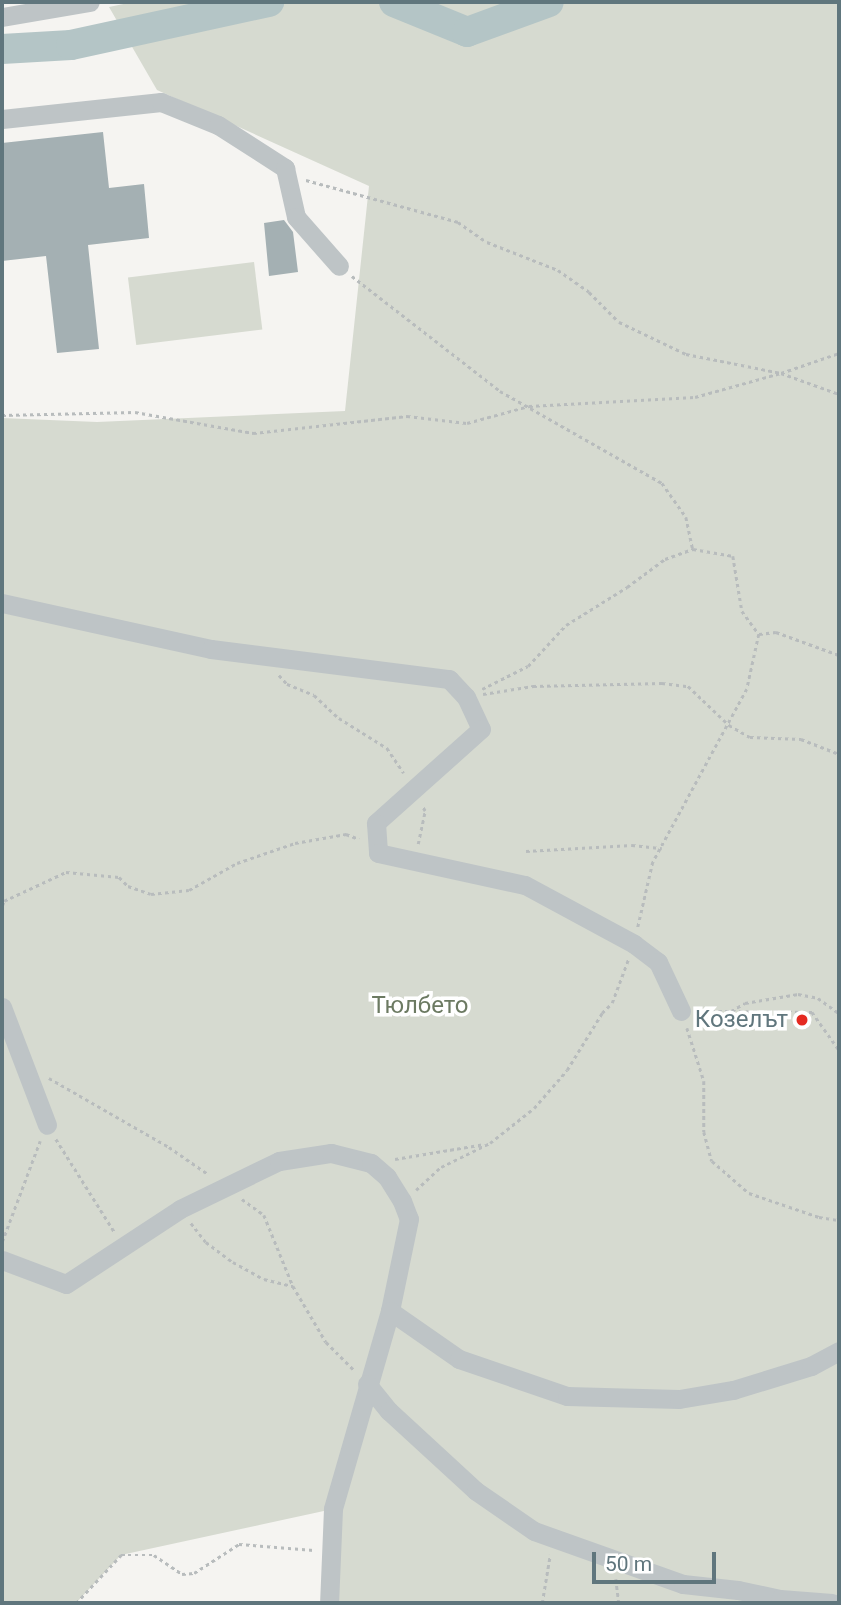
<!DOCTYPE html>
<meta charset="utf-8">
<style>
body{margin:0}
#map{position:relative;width:841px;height:1605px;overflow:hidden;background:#f5f4f1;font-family:Roboto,sans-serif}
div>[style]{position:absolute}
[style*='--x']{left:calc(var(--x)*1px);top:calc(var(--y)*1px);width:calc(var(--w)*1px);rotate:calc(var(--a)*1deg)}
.green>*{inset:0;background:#d6dad0;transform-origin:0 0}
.river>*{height:30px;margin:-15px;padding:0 15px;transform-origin:15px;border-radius:15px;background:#b4c5c6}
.building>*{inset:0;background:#a4b0b3}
.path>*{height:2.5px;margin-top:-1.25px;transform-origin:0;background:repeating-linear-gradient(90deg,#b8bcbd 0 3.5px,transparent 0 7px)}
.street>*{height:19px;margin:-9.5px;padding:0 9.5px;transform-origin:9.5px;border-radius:9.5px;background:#bec4c6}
.dots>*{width:19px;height:19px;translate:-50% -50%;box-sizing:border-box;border:4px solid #fff;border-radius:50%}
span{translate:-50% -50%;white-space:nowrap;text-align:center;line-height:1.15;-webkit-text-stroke:7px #fff;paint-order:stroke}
.park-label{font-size:24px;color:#6c7a62}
.poi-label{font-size:24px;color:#60767d}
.right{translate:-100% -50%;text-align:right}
.frame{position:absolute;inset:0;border:4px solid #60767d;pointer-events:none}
.scale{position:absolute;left:592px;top:1552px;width:124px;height:32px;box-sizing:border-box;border:4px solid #60767d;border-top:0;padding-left:9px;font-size:21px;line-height:24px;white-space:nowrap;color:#60767d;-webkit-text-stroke:5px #fff;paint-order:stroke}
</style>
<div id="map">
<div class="green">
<i style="clip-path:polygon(133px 2px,839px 2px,839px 1603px,329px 1603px,333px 1509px,121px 1555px,76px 1603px,2px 1603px,2px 418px,97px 422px,345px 411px,369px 186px,157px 90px,109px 7px)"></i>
<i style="left:254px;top:262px;width:68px;height:127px;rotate:83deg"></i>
</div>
<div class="river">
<i style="--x:394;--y:2;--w:79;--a:22.3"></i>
<i style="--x:467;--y:32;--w:87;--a:-20.1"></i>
<i style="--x:2;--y:49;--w:69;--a:-3.3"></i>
<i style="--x:71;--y:45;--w:203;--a:-12.3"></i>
</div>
<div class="building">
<i style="clip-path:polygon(103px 132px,109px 188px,144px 184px,149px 238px,88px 245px,99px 349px,57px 353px,46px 256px,2px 261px,2px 143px)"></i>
<i style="clip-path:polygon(284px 220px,293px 232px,298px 272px,269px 276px,264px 223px)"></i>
</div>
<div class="path">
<i style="--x:306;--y:180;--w:158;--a:15.4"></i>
<i style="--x:458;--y:222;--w:35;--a:35"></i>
<i style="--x:487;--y:242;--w:76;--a:21.5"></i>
<i style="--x:558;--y:270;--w:38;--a:35"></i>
<i style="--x:589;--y:292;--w:42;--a:45"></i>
<i style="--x:619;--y:322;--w:74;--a:25.5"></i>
<i style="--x:686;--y:354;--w:97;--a:11.3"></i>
<i style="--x:781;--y:373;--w:61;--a:-19"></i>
<i style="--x:352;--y:276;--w:187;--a:37.8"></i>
<i style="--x:500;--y:391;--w:186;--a:29.6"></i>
<i style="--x:662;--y:483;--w:42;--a:54.8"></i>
<i style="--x:686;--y:517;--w:33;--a:78"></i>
<i style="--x:2;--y:415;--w:133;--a:-1.3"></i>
<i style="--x:135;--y:412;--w:120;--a:10.1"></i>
<i style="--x:253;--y:433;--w:155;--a:-6.3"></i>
<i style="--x:407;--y:416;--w:60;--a:6.7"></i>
<i style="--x:467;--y:423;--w:64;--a:-15.3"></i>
<i style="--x:529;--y:406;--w:166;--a:-3.1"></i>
<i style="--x:695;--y:397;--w:89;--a:-15.6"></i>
<i style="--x:781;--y:373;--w:62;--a:19.9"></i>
<i style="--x:759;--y:634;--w:17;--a:-7"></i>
<i style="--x:776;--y:632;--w:67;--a:20.1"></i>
<i style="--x:279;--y:675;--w:12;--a:48"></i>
<i style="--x:287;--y:684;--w:29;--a:22"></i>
<i style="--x:314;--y:695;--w:34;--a:43"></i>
<i style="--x:339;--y:718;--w:57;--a:32"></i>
<i style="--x:387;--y:748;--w:30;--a:56"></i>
<i style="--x:482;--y:689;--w:51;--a:-26.6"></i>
<i style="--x:528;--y:666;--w:56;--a:-47.2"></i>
<i style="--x:566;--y:625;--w:72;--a:-31.9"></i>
<i style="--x:627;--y:587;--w:47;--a:-36.4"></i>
<i style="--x:665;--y:559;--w:30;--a:-20"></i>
<i style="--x:693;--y:549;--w:41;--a:9.9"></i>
<i style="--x:733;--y:556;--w:56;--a:80.7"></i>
<i style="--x:742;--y:611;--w:29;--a:54"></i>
<i style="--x:759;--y:634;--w:56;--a:102.3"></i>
<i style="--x:747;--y:689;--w:197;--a:118.5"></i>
<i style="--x:653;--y:862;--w:67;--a:103"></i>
<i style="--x:483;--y:694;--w:51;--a:-9.1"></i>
<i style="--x:533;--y:686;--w:129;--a:-1.3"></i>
<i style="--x:662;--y:683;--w:26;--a:7"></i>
<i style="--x:688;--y:686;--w:57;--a:43.6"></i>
<i style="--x:729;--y:725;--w:24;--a:30"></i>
<i style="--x:750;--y:737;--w:51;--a:2.2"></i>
<i style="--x:801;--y:739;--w:41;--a:21.5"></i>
<i style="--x:418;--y:844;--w:34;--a:-78"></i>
<i style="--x:425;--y:811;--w:6;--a:-121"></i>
<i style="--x:526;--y:851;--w:106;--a:-3.2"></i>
<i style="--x:632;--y:845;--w:30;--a:6"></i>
<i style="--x:2;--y:906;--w:5;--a:-68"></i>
<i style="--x:4;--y:901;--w:68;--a:-25.1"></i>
<i style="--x:66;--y:872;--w:53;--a:5.4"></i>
<i style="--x:119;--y:877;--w:13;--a:45"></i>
<i style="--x:128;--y:886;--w:24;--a:19"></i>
<i style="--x:151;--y:894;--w:38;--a:-6"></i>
<i style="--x:189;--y:890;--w:55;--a:-29.4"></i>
<i style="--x:237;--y:863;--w:61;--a:-19"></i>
<i style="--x:295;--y:843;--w:52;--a:-10"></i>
<i style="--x:346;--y:834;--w:14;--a:21"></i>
<i style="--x:697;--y:1011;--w:115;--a:0.5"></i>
<i style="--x:812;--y:1012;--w:47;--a:54.6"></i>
<i style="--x:731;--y:1011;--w:16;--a:-30"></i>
<i style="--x:745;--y:1003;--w:54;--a:-9.6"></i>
<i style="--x:798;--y:994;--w:20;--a:11"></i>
<i style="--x:818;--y:998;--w:26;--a:36"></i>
<i style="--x:687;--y:1028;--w:56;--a:72.2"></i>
<i style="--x:704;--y:1081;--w:51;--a:90"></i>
<i style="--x:704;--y:1132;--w:30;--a:75"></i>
<i style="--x:712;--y:1161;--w:49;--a:40.9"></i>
<i style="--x:749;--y:1193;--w:74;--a:18.9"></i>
<i style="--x:819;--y:1217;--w:20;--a:9"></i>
<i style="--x:49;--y:1078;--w:138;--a:29.9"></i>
<i style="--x:169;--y:1147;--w:47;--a:34.7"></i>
<i style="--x:56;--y:1139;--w:109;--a:57.8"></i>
<i style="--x:395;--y:1159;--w:91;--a:-9.5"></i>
<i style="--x:416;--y:1190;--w:34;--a:-43"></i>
<i style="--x:441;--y:1167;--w:55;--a:-26.1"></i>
<i style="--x:490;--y:1143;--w:56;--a:-38.5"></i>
<i style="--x:534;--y:1108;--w:50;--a:-49"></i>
<i style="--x:567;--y:1070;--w:67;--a:-58.4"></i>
<i style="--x:602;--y:1013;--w:14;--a:-45"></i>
<i style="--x:612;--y:1003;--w:46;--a:-69.6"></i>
<i style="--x:242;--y:1199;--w:27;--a:36"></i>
<i style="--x:264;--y:1215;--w:77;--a:67.8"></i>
<i style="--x:293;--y:1286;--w:65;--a:59.5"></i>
<i style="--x:326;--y:1342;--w:41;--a:45"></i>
<i style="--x:191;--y:1223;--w:24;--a:52"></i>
<i style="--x:206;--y:1242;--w:34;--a:37"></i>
<i style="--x:233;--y:1262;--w:35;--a:29"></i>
<i style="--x:264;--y:1279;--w:30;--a:14"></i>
<i style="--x:2;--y:1242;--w:108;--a:-69.4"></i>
<i style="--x:616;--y:1579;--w:24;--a:83"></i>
<i style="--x:76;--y:1603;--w:66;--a:-46.8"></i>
<i style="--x:121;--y:1555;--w:33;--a:0"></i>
<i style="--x:154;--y:1555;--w:34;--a:34"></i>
<i style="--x:182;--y:1574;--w:12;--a:-5"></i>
<i style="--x:194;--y:1573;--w:54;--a:-32.8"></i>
<i style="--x:239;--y:1544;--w:75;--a:4.6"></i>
<i style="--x:542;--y:1603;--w:49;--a:-80.5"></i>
</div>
<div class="street">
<i style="--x:2;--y:17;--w:89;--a:-9.7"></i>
<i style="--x:2;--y:119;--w:160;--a:-6.1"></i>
<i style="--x:161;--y:102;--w:61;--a:22"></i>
<i style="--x:218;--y:125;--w:80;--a:32.7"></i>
<i style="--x:285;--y:168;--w:50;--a:77.3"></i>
<i style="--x:296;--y:217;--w:65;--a:48.7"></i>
<i style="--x:2;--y:603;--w:214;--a:12.4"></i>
<i style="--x:211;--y:649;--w:240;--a:7.2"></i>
<i style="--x:449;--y:679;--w:25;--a:47"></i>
<i style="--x:466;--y:697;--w:35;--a:65"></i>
<i style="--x:481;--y:729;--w:141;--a:138.2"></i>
<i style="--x:376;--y:823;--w:30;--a:86"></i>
<i style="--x:378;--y:853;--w:150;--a:12.3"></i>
<i style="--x:525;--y:885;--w:124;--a:28.4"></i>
<i style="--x:634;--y:944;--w:30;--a:37"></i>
<i style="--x:658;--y:962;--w:54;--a:64.9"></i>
<i style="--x:2;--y:1007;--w:126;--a:69.1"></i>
<i style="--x:2;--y:1260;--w:68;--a:20.6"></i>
<i style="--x:66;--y:1284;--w:136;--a:-33.3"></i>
<i style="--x:180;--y:1209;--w:110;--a:-25.9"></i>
<i style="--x:279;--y:1161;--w:53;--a:-8.7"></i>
<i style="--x:331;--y:1153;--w:41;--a:14"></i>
<i style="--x:371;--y:1163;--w:21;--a:41"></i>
<i style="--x:387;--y:1177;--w:28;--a:58"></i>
<i style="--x:402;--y:1201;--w:19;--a:69"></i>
<i style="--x:409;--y:1219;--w:94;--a:101.7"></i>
<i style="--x:390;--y:1311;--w:206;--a:106.1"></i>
<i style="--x:333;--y:1509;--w:94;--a:92.4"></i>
<i style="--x:390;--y:1311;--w:84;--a:34.8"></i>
<i style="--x:459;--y:1359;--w:114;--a:18.9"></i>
<i style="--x:567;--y:1396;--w:112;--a:1.5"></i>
<i style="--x:679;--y:1399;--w:55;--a:-9.5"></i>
<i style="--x:733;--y:1390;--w:82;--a:-17.1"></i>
<i style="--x:811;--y:1366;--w:32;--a:-28"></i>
<i style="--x:367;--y:1384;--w:35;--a:51"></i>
<i style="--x:389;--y:1411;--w:118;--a:42.6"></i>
<i style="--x:476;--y:1491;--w:70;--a:34.6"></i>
<i style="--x:534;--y:1531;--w:158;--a:19.6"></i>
<i style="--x:683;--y:1584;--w:55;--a:6.2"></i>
<i style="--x:738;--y:1590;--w:43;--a:12.1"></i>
<i style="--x:780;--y:1599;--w:52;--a:4.4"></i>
</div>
<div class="dots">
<i style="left:802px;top:1020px;background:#e52a21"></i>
</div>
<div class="park-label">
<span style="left:420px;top:1006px">Тюлбето</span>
</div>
<div class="poi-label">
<span class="right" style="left:788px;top:1020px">Козелът</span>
</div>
<div class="frame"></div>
<div class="scale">50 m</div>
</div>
